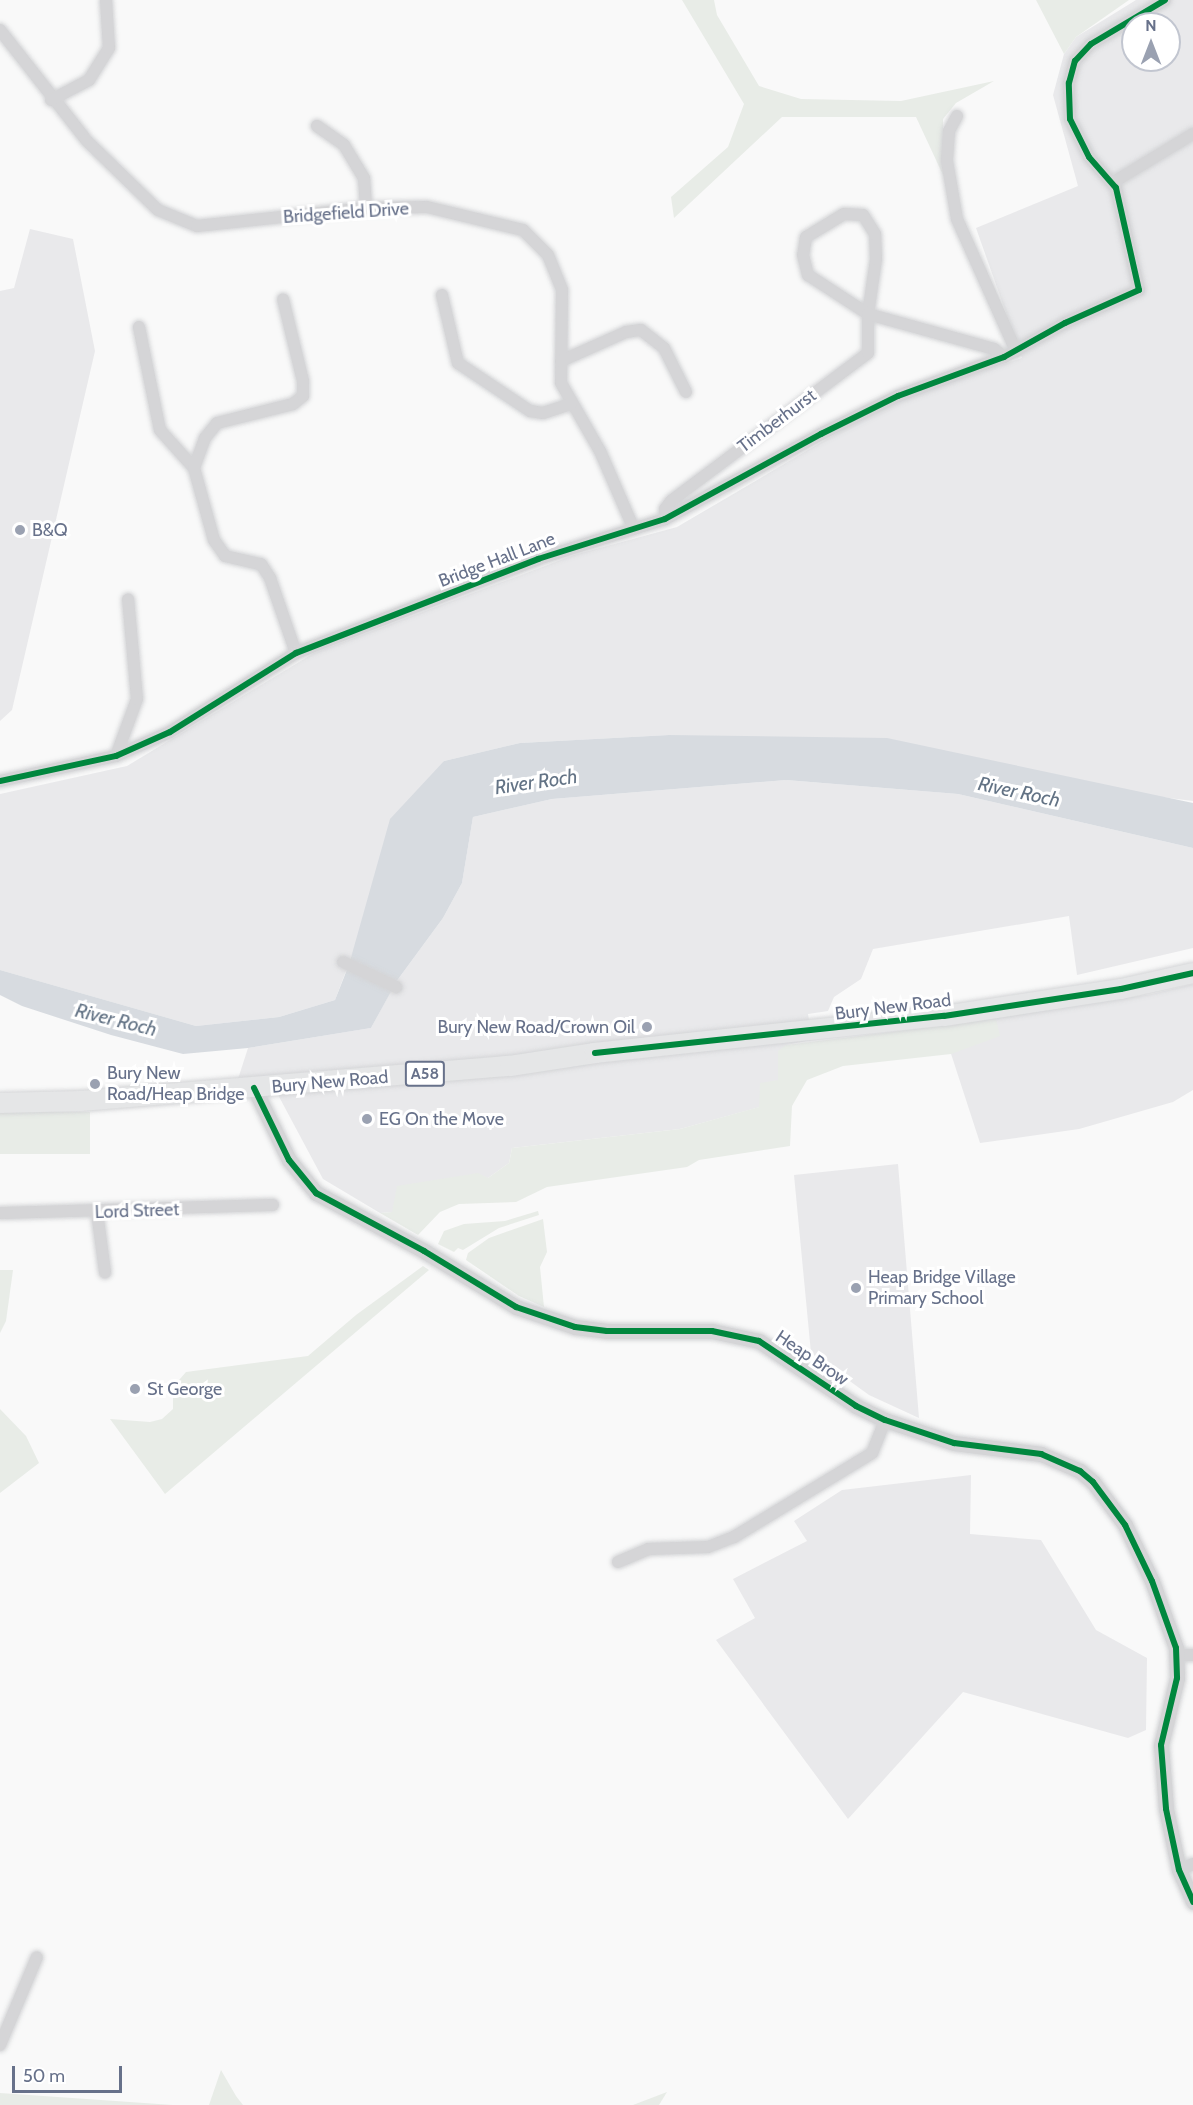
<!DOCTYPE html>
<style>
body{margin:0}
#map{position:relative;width:1193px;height:2105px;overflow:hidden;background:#f9f9f9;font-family:Cabin,sans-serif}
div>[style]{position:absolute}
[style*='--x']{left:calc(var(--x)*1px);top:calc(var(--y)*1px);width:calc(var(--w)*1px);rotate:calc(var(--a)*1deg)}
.built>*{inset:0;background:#e9e9eb}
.green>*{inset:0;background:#e8ece7;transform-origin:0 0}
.water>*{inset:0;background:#d7dbe0}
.roads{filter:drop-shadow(0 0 2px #d4d5d7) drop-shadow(0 0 2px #d4d5d7)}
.minor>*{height:12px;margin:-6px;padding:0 6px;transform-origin:6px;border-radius:6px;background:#d5d5d7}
.tertiary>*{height:15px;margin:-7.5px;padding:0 7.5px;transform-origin:7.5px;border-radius:7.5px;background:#d5d5d7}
.trunk>*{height:20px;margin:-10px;padding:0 10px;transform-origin:10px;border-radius:10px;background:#e5e6e7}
.cycleway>*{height:6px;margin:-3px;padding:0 3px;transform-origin:3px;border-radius:3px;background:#00873e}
.dots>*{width:16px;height:16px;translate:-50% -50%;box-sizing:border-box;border:3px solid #fff;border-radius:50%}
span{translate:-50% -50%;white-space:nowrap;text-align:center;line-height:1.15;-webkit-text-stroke:6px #fff;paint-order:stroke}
.shield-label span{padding:2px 4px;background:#fff;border:2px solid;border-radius:4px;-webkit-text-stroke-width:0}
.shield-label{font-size:16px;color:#67718a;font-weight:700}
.street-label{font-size:18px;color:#67718a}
.poi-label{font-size:18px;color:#67718a}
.left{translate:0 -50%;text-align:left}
.right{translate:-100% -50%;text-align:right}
.water-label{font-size:20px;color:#637385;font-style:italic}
.north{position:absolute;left:1121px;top:12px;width:60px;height:60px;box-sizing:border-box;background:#fff;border:2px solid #c2c6d0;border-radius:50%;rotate:0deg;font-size:16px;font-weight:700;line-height:24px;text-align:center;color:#67718a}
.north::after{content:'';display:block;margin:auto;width:21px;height:27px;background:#9aa1b1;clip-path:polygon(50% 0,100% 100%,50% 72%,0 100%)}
.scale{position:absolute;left:12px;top:2066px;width:110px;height:27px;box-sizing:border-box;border:3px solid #67718a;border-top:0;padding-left:8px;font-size:18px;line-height:21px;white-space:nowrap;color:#67718a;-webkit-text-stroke:4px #fff;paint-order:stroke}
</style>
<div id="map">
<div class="built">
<i style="clip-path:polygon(evenodd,1136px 0,1193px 0,1193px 801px,669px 735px,520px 743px,444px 761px,357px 942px,335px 1000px,279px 1017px,196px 1026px,0 970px,0 794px,127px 766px,314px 653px,574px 555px,677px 527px,890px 402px,1022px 358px,976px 228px,1078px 186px,1053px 95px,1064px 54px,1076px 37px,1136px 0,1133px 24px,1169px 24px,1169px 60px,1133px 60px,1133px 24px)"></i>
<i style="clip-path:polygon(30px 229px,73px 239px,95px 351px,12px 710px,0 721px,0 291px,14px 288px)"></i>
<i style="clip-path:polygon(786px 780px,958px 794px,1193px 848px,1193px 948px,1077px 975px,1069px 916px,873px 949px,861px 979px,834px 997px,828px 1011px,808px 1014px,812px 1040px,786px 1045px,778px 1081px,760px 1107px,680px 1129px,512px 1148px,509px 1163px,488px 1178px,392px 1212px,380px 1213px,323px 1179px,269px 1078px,238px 1079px,248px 1048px,371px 1028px,396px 982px,443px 918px,462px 883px,473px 817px,552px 799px)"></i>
<i style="clip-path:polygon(1193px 984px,1193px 1090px,1173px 1102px,1079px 1129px,980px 1143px,942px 1026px,1152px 994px)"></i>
<i style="clip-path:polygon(898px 1164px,919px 1418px,869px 1395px,811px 1353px,794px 1175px)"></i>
<i style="clip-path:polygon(971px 1475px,970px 1534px,1041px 1540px,1096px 1630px,1147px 1658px,1146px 1730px,1128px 1738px,963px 1692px,848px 1819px,716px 1640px,755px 1618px,733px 1579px,807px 1541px,794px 1521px,842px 1490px)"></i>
</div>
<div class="green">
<i style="clip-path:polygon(682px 0,714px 0,717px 15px,759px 86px,801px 99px,901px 101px,994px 81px,956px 103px,943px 119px,943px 175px,916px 117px,782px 117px,674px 218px,671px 197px,728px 147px,744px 104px)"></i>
<i style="clip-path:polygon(1036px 0,1129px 0,1076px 37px,1064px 54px)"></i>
<i style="clip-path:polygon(996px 1019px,1000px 1036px,951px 1054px,843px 1066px,807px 1080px,792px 1106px,790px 1146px,699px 1160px,687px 1167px,547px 1187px,516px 1202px,459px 1204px,440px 1212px,418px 1235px,380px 1213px,392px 1212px,397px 1186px,478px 1173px,488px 1178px,509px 1163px,512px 1148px,680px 1129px,759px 1107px,760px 1083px,778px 1080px,778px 1051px,786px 1045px)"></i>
<i style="left:0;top:1112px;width:90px;height:42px"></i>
<i style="clip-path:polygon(538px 1211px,539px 1215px,499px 1228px,463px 1250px,458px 1248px,454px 1252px,438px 1244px,444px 1231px,464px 1224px,505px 1221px)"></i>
<i style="clip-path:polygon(543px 1219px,547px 1252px,540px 1267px,544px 1307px,519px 1296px,466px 1260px,468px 1253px,489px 1238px)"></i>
<i style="clip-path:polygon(423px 1266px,429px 1270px,165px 1494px,110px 1419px,150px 1422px,162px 1419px,173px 1409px,173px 1387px,186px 1372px,308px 1356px,356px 1315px)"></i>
<i style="clip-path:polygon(0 1270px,13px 1270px,6px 1321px,0 1333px)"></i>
<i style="clip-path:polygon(0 1409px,26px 1436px,39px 1463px,0 1493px)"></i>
<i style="clip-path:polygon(221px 2070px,236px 2096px,243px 2105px,209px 2105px)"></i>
<i style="clip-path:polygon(667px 2092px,659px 2105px,633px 2105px)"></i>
<i style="clip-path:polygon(0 2093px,173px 2105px,174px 2105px,0 2105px)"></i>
</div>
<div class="water">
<i style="clip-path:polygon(669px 735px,887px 738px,1193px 803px,1193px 848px,958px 794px,786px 780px,552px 799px,473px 817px,462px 883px,443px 918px,396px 982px,350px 961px,390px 819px,444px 761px,520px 743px)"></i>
<i style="clip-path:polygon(348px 967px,393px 988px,371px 1028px,248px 1048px,183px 1054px,111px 1035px,22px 1006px,0 995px,0 970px,196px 1026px,279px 1017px,335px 1000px)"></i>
</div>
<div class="roads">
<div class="minor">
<i style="--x:0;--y:30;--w:136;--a:51.9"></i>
<i style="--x:51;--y:100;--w:43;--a:-27.8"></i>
<i style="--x:89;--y:80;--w:38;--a:-58"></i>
<i style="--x:109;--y:48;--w:48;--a:-93.6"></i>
<i style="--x:957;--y:116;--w:17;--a:118"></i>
<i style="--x:949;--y:131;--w:30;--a:94"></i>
<i style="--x:947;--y:161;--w:59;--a:80.2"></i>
<i style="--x:957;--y:219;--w:145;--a:65.9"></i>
<i style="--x:317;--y:126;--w:33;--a:35"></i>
<i style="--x:344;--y:145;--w:39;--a:59"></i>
<i style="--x:364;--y:178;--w:30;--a:86"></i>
<i style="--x:86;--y:140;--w:100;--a:44.2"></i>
<i style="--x:158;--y:210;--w:42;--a:22.3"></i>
<i style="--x:197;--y:226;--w:170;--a:-6.1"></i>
<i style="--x:366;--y:208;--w:61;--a:-0.9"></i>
<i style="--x:427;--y:207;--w:99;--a:13.5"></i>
<i style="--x:523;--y:230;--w:35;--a:45"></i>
<i style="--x:548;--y:255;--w:38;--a:68"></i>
<i style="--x:562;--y:290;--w:93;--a:90.6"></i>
<i style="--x:561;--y:383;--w:78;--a:60.2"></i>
<i style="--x:600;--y:451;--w:83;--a:66.5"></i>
<i style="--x:1112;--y:183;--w:95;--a:-31.2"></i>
<i style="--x:442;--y:295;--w:70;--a:76.8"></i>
<i style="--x:458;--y:363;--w:87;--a:33.7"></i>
<i style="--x:530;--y:411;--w:13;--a:9"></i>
<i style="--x:543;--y:413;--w:29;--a:-18"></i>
<i style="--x:139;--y:327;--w:105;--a:78.5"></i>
<i style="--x:160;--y:430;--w:51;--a:48.2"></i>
<i style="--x:194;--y:468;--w:75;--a:74.5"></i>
<i style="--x:214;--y:540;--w:19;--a:55"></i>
<i style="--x:225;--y:556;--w:37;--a:13"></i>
<i style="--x:261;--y:564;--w:17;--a:57"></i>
<i style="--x:270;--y:578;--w:79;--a:70.9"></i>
<i style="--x:561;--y:361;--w:71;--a:-24"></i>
<i style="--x:626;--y:332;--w:15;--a:-8"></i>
<i style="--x:641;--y:330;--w:29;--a:38"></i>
<i style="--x:664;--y:348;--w:49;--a:63.4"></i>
<i style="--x:194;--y:468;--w:32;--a:-70"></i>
<i style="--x:205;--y:438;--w:19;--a:-51"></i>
<i style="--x:217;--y:423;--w:78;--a:-14"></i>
<i style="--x:293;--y:404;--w:13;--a:-39"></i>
<i style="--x:303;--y:396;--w:15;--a:-90"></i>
<i style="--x:303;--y:381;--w:84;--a:-103.7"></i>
<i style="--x:665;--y:519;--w:10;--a:-90"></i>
<i style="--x:665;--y:509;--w:10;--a:-53"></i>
<i style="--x:671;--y:501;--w:246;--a:-36.9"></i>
<i style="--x:868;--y:353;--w:39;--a:-90"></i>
<i style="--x:868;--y:314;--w:56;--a:-81.7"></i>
<i style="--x:876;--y:259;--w:25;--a:-92"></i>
<i style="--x:875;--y:234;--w:22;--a:-122"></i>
<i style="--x:863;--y:215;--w:19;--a:-177"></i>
<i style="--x:844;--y:214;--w:44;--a:148.8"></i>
<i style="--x:806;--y:237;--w:18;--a:99"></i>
<i style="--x:803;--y:255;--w:21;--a:76"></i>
<i style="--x:808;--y:275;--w:72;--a:33"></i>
<i style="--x:868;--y:314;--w:131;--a:15.5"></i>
<i style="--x:994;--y:349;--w:13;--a:39"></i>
<i style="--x:116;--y:756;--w:61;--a:-69.8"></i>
<i style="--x:137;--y:699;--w:100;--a:-95.1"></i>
<i style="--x:0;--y:781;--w:119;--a:-12.2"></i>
<i style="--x:116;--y:756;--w:59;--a:-24"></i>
<i style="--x:170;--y:732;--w:149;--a:-32.1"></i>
<i style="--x:296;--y:653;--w:260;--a:-21.2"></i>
<i style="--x:538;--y:559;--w:133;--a:-17.5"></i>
<i style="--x:665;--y:519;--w:178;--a:-28.6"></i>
<i style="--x:821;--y:434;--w:86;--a:-26.3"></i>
<i style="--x:898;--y:396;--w:113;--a:-20.2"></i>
<i style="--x:1004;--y:357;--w:70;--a:-29.1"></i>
<i style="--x:1065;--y:323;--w:81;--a:-24"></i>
<i style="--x:1139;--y:290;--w:105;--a:-102.7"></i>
<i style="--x:1116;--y:188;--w:41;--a:-131.1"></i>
<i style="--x:1089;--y:157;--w:42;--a:-116.6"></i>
<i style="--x:1070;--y:119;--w:36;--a:-92"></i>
<i style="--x:1069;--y:83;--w:23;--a:-75"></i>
<i style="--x:1075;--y:61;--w:23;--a:-47"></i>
<i style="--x:1091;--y:44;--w:86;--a:-30.7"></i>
<i style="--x:343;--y:962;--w:59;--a:25.3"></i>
<i style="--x:97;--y:1212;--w:61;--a:82.4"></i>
<i style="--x:0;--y:1213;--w:273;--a:-1.7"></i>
<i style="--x:618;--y:1562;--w:33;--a:-23"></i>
<i style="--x:648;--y:1549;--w:60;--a:-1.9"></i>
<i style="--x:708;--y:1547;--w:28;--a:-21"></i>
<i style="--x:734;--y:1537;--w:162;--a:-31.3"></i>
<i style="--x:872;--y:1453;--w:35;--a:-68"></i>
<i style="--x:1178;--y:1655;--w:15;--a:0"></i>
<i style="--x:1179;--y:1870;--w:15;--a:-23"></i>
<i style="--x:0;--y:2045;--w:95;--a:-67.2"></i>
</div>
<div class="tertiary">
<i style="--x:254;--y:1088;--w:80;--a:64.1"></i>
<i style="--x:289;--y:1160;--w:43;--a:50.7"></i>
<i style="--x:316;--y:1193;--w:123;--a:28.2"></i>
<i style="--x:424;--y:1251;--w:108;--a:31.3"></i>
<i style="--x:516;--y:1307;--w:62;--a:18.7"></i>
<i style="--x:575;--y:1327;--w:32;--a:7"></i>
<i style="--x:607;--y:1331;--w:105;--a:0"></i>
<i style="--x:712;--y:1331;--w:48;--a:12"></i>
<i style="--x:759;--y:1341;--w:117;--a:33.8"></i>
<i style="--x:856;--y:1406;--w:32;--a:26"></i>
<i style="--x:885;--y:1420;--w:73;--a:18.4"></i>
<i style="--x:954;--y:1443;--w:88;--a:7.2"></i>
<i style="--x:1041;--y:1454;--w:43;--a:23.6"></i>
<i style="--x:1080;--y:1471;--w:17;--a:40"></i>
<i style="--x:1093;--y:1482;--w:54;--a:53.3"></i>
<i style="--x:1125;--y:1525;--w:62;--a:64.3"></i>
<i style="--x:1152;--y:1581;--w:71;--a:70.3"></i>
<i style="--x:1176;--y:1648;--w:30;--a:88"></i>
<i style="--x:1177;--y:1678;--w:69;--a:103.4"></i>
<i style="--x:1161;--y:1745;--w:64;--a:85.5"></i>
<i style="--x:1166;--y:1809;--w:62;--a:78"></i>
<i style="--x:1179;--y:1870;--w:35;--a:66"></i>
</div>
<div class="trunk">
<i style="--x:0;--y:1103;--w:81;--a:-1.4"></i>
<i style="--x:81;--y:1101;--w:430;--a:-4.7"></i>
<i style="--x:510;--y:1066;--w:86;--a:-8.7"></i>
<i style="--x:595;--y:1053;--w:351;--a:-6.1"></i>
<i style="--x:944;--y:1016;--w:179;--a:-8.7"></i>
<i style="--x:1121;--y:989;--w:74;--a:-12.5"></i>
</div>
</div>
<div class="cycleway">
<i style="--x:0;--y:781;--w:119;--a:-12.2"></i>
<i style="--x:116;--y:756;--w:59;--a:-24"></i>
<i style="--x:170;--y:732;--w:149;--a:-32.1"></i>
<i style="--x:296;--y:653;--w:260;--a:-21.2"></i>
<i style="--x:538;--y:559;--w:133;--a:-17.5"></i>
<i style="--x:665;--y:519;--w:178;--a:-28.6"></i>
<i style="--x:821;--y:434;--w:86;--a:-26.3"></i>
<i style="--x:898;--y:396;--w:113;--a:-20.2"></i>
<i style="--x:1004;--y:357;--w:70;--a:-29.1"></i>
<i style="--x:1065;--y:323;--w:81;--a:-24"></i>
<i style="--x:1139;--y:290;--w:105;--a:-102.7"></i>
<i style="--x:1116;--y:188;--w:41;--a:-131.1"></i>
<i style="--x:1089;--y:157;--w:42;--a:-116.6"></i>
<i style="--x:1070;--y:119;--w:36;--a:-92"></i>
<i style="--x:1069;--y:83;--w:23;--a:-75"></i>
<i style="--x:1075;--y:61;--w:23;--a:-47"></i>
<i style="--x:1091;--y:44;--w:86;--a:-30.7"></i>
<i style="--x:595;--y:1053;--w:351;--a:-6.1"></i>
<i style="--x:944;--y:1016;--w:179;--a:-8.7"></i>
<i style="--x:1121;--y:989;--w:74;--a:-12.5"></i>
<i style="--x:254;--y:1088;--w:80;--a:64.1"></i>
<i style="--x:289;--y:1160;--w:43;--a:50.7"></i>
<i style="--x:316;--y:1193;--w:123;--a:28.2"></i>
<i style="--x:424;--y:1251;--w:108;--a:31.3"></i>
<i style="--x:516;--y:1307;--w:62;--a:18.7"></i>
<i style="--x:575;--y:1327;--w:32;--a:7"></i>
<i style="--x:607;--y:1331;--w:105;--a:0"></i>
<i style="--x:712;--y:1331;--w:48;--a:12"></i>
<i style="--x:759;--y:1341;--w:117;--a:33.8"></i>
<i style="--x:856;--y:1406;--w:32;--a:26"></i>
<i style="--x:885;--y:1420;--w:73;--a:18.4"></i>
<i style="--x:954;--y:1443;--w:88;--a:7.2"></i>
<i style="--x:1041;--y:1454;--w:43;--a:23.6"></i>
<i style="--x:1080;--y:1471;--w:17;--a:40"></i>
<i style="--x:1093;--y:1482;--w:54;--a:53.3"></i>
<i style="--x:1125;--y:1525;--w:62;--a:64.3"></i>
<i style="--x:1152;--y:1581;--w:71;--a:70.3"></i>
<i style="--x:1176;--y:1648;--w:30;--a:88"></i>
<i style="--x:1177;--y:1678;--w:69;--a:103.4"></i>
<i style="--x:1161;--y:1745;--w:64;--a:85.5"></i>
<i style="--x:1166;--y:1809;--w:62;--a:78"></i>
<i style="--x:1179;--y:1870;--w:35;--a:66"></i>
</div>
<div class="dots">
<i style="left:20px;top:530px;background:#9aa1b1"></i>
<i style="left:647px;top:1027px;background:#9aa1b1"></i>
<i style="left:95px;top:1084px;background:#9aa1b1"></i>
<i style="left:367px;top:1119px;background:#9aa1b1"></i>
<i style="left:856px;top:1288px;background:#9aa1b1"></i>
<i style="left:135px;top:1389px;background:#9aa1b1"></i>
</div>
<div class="shield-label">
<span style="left:425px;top:1074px">A58</span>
</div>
<div class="street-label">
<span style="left:346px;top:213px;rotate:-4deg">Bridgefield Drive</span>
<span style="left:777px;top:421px;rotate:-37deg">Timberhurst</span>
<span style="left:497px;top:560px;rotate:-21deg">Bridge Hall Lane</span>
<span style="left:893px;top:1007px;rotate:-7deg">Bury New Road</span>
<span style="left:330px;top:1082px;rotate:-5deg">Bury New Road</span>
<span style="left:137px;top:1211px;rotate:-2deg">Lord Street</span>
<span style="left:812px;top:1358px;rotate:34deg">Heap Brow</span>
</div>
<div class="poi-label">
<span class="left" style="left:32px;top:530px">B&amp;Q</span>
<span class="right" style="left:635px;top:1027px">Bury New Road/Crown Oil</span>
<span class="left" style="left:107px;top:1084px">Bury New<br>Road/Heap Bridge</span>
<span class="left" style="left:379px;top:1119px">EG On the Move</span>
<span class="left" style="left:868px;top:1288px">Heap Bridge Village<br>Primary School</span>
<span class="left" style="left:147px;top:1389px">St George</span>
</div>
<div class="water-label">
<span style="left:536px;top:782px;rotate:-8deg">River Roch</span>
<span style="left:1019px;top:792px;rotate:12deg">River Roch</span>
<span style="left:116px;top:1020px;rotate:14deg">River Roch</span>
</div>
<div class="north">N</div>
<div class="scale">50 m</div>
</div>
